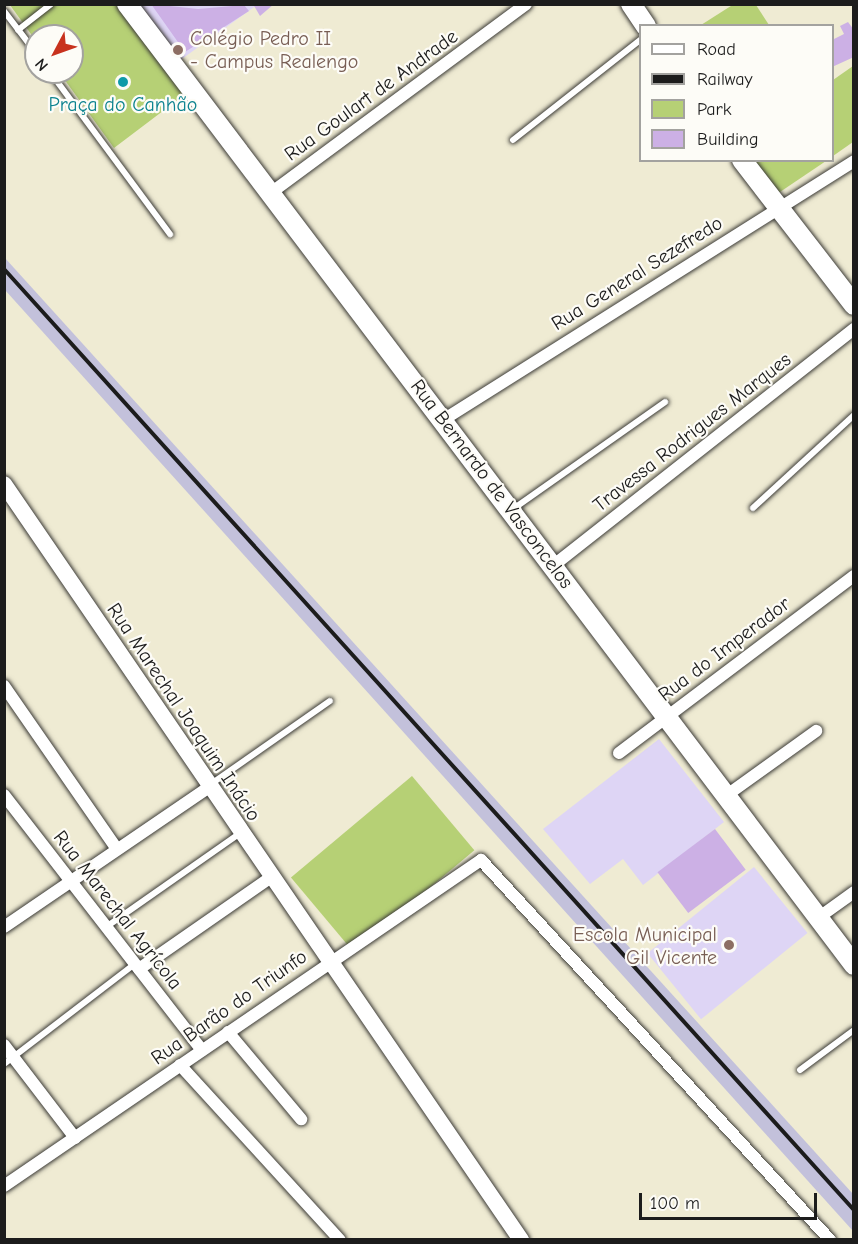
<!DOCTYPE html>
<meta charset="utf-8">
<style>
body{margin:0}
#map{position:relative;width:858px;height:1244px;overflow:hidden;background:#efebd3;font-family:"Comic Neue",sans-serif}
div>[style]{position:absolute}
[style*='--x']{left:calc(var(--x)*1px);top:calc(var(--y)*1px);width:calc(var(--w)*1px);rotate:calc(var(--a)*1deg)}
.built>*{inset:0;background:#ded5f5;transform-origin:0 0}
.industrial>*{inset:0;background:#c3c1db}
.green>*{inset:0;background:#b6d075;transform-origin:0 0}
.building>*{inset:0;background:#ccb0e5;transform-origin:0 0}
.roads{filter:drop-shadow(0 0 2px #3c3b37) drop-shadow(0 0 2px #3c3b37)}
.service>*{height:6px;margin:-3px;padding:0 3px;transform-origin:3px;border-radius:3px;background:#fff}
.minor>*{height:12px;margin:-6px;padding:0 6px;transform-origin:6px;border-radius:6px;background:#fff}
.tertiary>*{height:16px;margin:-8px;padding:0 8px;transform-origin:8px;border-radius:8px;background:#fff}
.primary>*{height:20px;margin:-10px;padding:0 10px;transform-origin:10px;border-radius:10px;background:#fff}
.rail>*{height:4px;margin:-2px;padding:0 2px;transform-origin:2px;border-radius:2px;background:#1c1c1c}
.dots>*{width:16px;height:16px;translate:-50% -50%;box-sizing:border-box;border:3px solid #fdfcf7;border-radius:50%}
span{translate:-50% -50%;white-space:nowrap;text-align:center;line-height:1.15;-webkit-text-stroke:4.5px #fdfcf7;paint-order:stroke}
.education-label{font-size:20px;color:#785e54}
.left{translate:0 -50%;text-align:left}
.right{translate:-100% -50%;text-align:right}
.street-label{font-size:20px;color:#1c1c1c}
.culture-label{font-size:20px;color:#0d838f}
.frame{position:absolute;inset:0;border:6px solid #1c1c1c;pointer-events:none}
.legend{position:absolute;left:639px;top:24px;width:195px;height:138px;box-sizing:border-box;background:#fdfcf7;border:2px solid #a3a29f;margin:0;padding:8px 10px;list-style:none;font-size:18px;color:#1c1c1c}
.legend li{display:flex;align-items:center;gap:12px;height:30px}
.legend b{width:30px;border:2px solid #a3a29f}
.north{position:absolute;left:24px;top:24px;width:60px;height:60px;box-sizing:border-box;background:#fdfcf7;border:2px solid #a3a29f;border-radius:50%;rotate:229deg;font-size:16px;font-weight:700;line-height:24px;text-align:center;color:#1c1c1c}
.north::after{content:'';display:block;margin:auto;width:21px;height:27px;background:#c8321e;clip-path:polygon(50% 0,100% 100%,50% 72%,0 100%)}
.scale{position:absolute;left:639px;top:1193px;width:178px;height:27px;box-sizing:border-box;border:3px solid #1c1c1c;border-top:0;padding-left:8px;font-size:18px;line-height:21px;white-space:nowrap;color:#1c1c1c;-webkit-text-stroke:4px #fdfcf7;paint-order:stroke}
</style>
<div id="map">
<div class="built">
<i style="clip-path:polygon(128px 5px,257px 5px,172px 66px)"></i>
<i style="clip-path:polygon(659px 739px,724px 822px,643px 885px,623px 859px,590px 884px,543px 829px)"></i>
<i style="left:754px;top:867px;width:85px;height:137px;rotate:51deg"></i>
</div>
<div class="industrial">
<i style="clip-path:polygon(5px 258px,853px 1194px,853px 1231px,5px 290px)"></i>
</div>
<div class="green">
<i style="clip-path:polygon(734px 4px,756px 5px,769px 25px,701px 25px)"></i>
<i style="clip-path:polygon(10px 5px,123px 5px,188px 92px,114px 148px,59px 72px,72px 72px,72px 36px,36px 36px,36px 41px)"></i>
<i style="clip-path:polygon(853px 66px,853px 142px,833px 156px,833px 80px)"></i>
<i style="clip-path:polygon(753px 161px,826px 161px,777px 194px)"></i>
<i style="left:412px;top:776px;width:97px;height:158px;rotate:50deg"></i>
</div>
<div class="building">
<i style="clip-path:polygon(151px 4px,198px 9px,244px 5px,249px 11px,185px 52px)"></i>
<i style="clip-path:polygon(253px 4px,274px 4px,260px 16px)"></i>
<i style="clip-path:polygon(848px 22px,854px 30px,854px 57px,832px 67px,832px 40px,844px 34px,840px 26px)"></i>
<i style="left:715px;top:829px;width:51px;height:72px;rotate:53deg"></i>
</div>
<div class="roads">
<div class="service">
<i style="--x:4;--y:11;--w:53;--a:52.7"></i>
<i style="--x:18;--y:30;--w:42;--a:-38.2"></i>
<i style="--x:50;--y:72;--w:202;--a:53.5"></i>
<i style="--x:513;--y:140;--w:162;--a:-38.2"></i>
<i style="--x:753;--y:508;--w:137;--a:-42.6"></i>
<i style="--x:513;--y:509;--w:186;--a:-35.1"></i>
<i style="--x:211;--y:784;--w:145;--a:-34.9"></i>
<i style="--x:106;--y:927;--w:164;--a:-35"></i>
<i style="--x:4;--y:1064;--w:165;--a:-37.4"></i>
<i style="--x:800;--y:1070;--w:67;--a:-36.5"></i>
</div>
<div class="minor">
<i style="--x:268;--y:195;--w:321;--a:-36.5"></i>
<i style="--x:443;--y:420;--w:486;--a:-32.2"></i>
<i style="--x:554;--y:565;--w:382;--a:-38.2"></i>
<i style="--x:4;--y:686;--w:198;--a:55.3"></i>
<i style="--x:619;--y:753;--w:294;--a:-37"></i>
<i style="--x:4;--y:795;--w:323;--a:52.2"></i>
<i style="--x:727;--y:795;--w:110;--a:-35.7"></i>
<i style="--x:818;--y:918;--w:44;--a:-35.8"></i>
<i style="--x:4;--y:927;--w:248;--a:-34.3"></i>
<i style="--x:139;--y:969;--w:160;--a:-34.8"></i>
<i style="--x:228;--y:1032;--w:114;--a:50"></i>
<i style="--x:4;--y:1045;--w:117;--a:52.6"></i>
<i style="--x:180;--y:1065;--w:237;--a:47.6"></i>
<i style="--x:4;--y:1186;--w:578;--a:-34.35"></i>
<i style="--x:481;--y:860;--w:516;--a:47.43"></i>
</div>
<div class="tertiary">
<i style="--x:4;--y:484;--w:916;--a:55.63"></i>
</div>
<div class="primary">
<i style="--x:127;--y:4;--w:1205;--a:52.89"></i>
<i style="--x:631;--y:4;--w:27;--a:56"></i>
<i style="--x:742;--y:160;--w:183;--a:52.3"></i>
</div>
</div>
<div class="rail">
<i style="--x:4;--y:269;--w:1268;--a:47.91"></i>
</div>
<div class="dots">
<i style="left:178px;top:50px;background:#8d6e63"></i>
<i style="left:123px;top:82px;background:#0f9aa8"></i>
<i style="left:729px;top:945px;background:#8d6e63"></i>
</div>
<div class="education-label">
<span class="left" style="left:190px;top:50px">Colégio Pedro II<br>- Campus Realengo</span>
<span class="right" style="left:717px;top:946px">Escola Municipal<br>Gil Vicente</span>
</div>
<div class="street-label">
<span style="left:371px;top:95px;rotate:-36deg">Rua Goulart de Andrade</span>
<span style="left:637px;top:273px;rotate:-32deg">Rua General Sezefredo</span>
<span style="left:692px;top:432px;rotate:-38deg">Travessa Rodrigues Marques</span>
<span style="left:492px;top:484px;rotate:53deg">Rua Bernardo de Vasconcelos</span>
<span style="left:724px;top:649px;rotate:-37deg">Rua do Imperador</span>
<span style="left:184px;top:712px;rotate:56deg">Rua Marechal Joaquim Inácio</span>
<span style="left:118px;top:910px;rotate:52deg">Rua Marechal Agrícola</span>
<span style="left:229px;top:1007px;rotate:-35deg">Rua Barão do Triunfo</span>
</div>
<div class="culture-label">
<span style="left:123px;top:104px">Praça do Canhão</span>
</div>
<div class="frame"></div>
<ul class="legend">
<li><b style="height:8px;background:#fff"></b>Road</li>
<li><b style="height:8px;background:#1c1c1c"></b>Railway</li>
<li><b style="height:16px;background:#b6d075"></b>Park</li>
<li><b style="height:16px;background:#ccb0e5"></b>Building</li>
</ul>
<div class="north">N</div>
<div class="scale">100 m</div>
</div>
